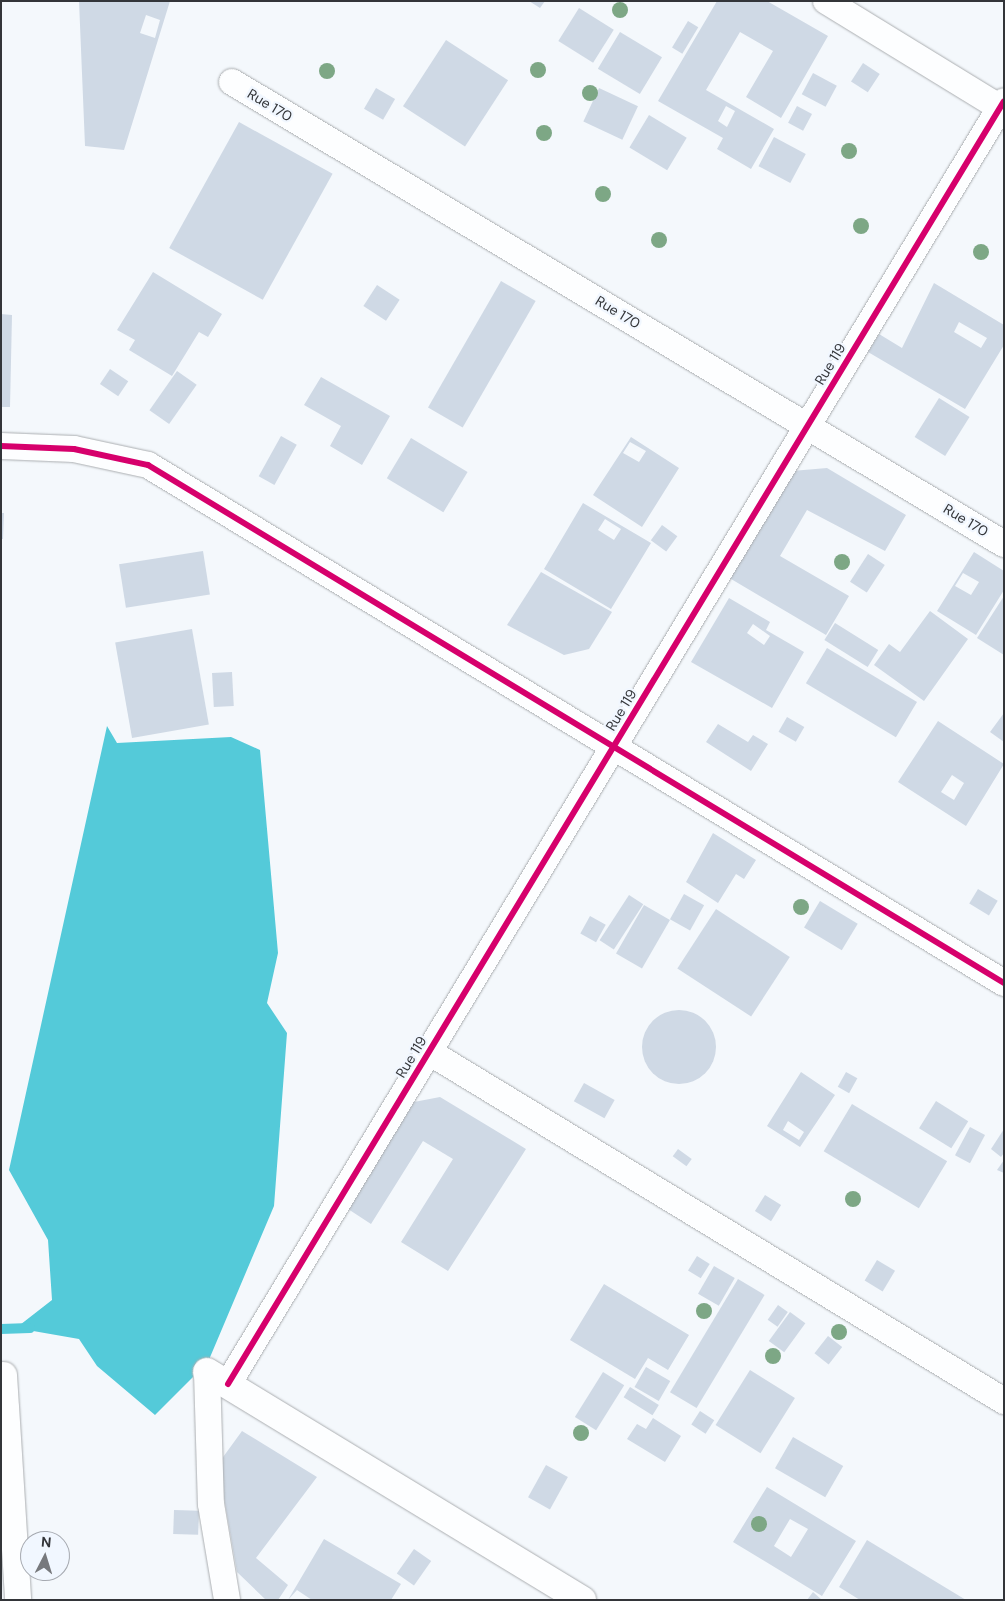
<!DOCTYPE html>
<style>
body{margin:0}
#map{position:relative;width:1005px;height:1601px;overflow:hidden;background:#f4f8fc;font-family:"DM Sans",sans-serif}
div>[style]{position:absolute}
[style*='--x']{left:calc(var(--x)*1px);top:calc(var(--y)*1px);width:calc(var(--w)*1px);rotate:calc(var(--a)*1deg)}
.water>*{inset:0;background:#54cad9}
.stream>*{height:10px;margin:-5px;padding:0 5px;transform-origin:5px;border-radius:5px;background:#54cad9}
.building>*{inset:0;background:#cfd9e5;transform-origin:0 0}
.round{border-radius:50%}
.roads{filter:drop-shadow(0 0 1px #abaeb1) drop-shadow(0 0 1px #abaeb1)}
.minor>*{height:26px;margin:-13px;padding:0 13px;transform-origin:13px;border-radius:13px;background:#fdfeff}
.tertiary>*{height:28px;margin:-14px;padding:0 14px;transform-origin:14px;border-radius:14px;background:#fdfeff}
.cycleway>*{height:6px;margin:-3px;padding:0 3px;transform-origin:3px;border-radius:3px;background:#d6006c}
.trees>*{width:16px;height:16px;margin:-8px;border-radius:50%;background:#7da785}
span{translate:-50% -50%;white-space:nowrap;text-align:center;line-height:1.15;-webkit-text-stroke:4.5px #f1f7ff;paint-order:stroke}
.street-label{font-size:14px;color:#333539}
.frame{position:absolute;inset:0;border:2px solid #333539;pointer-events:none}
.north{position:absolute;left:20px;top:1531px;width:50px;height:50px;box-sizing:border-box;background:#f1f7ff;border:1px solid #a5a9b0;border-radius:50%;rotate:5deg;font-size:14px;font-weight:700;line-height:20px;text-align:center;color:#333539}
.north::after{content:'';display:block;margin:auto;width:18px;height:22px;background:#77797d;clip-path:polygon(50% 0,100% 100%,50% 72%,0 100%)}
</style>
<div id="map">
<div class="water">
<i style="clip-path:polygon(107px 726px,117px 743px,231px 737px,260px 750px,278px 953px,267px 1003px,287px 1033px,274px 1206px,208px 1362px,155px 1415px,97px 1366px,79px 1339px,16px 1328px,52px 1300px,48px 1240px,9px 1170px)"></i>
</div>
<div class="stream">
<i style="--x:1;--y:1329;--w:29;--a:-2"></i>
</div>
<div class="building">
<i style="clip-path:polygon(evenodd,79px 1px,170px 1px,124px 150px,85px 146px,79px 1px,146px 15px,160px 20px,155px 38px,140px 33px,146px 15px)"></i>
<i style="clip-path:polygon(529px 1px,545px 1px,540px 8px)"></i>
<i style="clip-path:polygon(evenodd,717px 1px,767px 1px,828px 36px,781px 118px,746px 97px,773px 51px,740px 32px,706px 90px,774px 129px,751px 169px,717px 149px,723px 138px,658px 101px,717px 1px,726px 106px,735px 111px,727px 127px,718px 121px,726px 106px)"></i>
<i style="left:579px;top:8px;width:41px;height:39px;rotate:32deg"></i>
<i style="left:688px;top:21px;width:12px;height:31px;rotate:31deg"></i>
<i style="left:620px;top:32px;width:49px;height:43px;rotate:31deg"></i>
<i style="left:446px;top:40px;width:74px;height:79px;rotate:33deg"></i>
<i style="left:863px;top:63px;width:20px;height:22px;rotate:33deg"></i>
<i style="left:813px;top:73px;width:27px;height:24px;rotate:28deg"></i>
<i style="left:376px;top:88px;width:22px;height:24px;rotate:30deg"></i>
<i style="left:599px;top:88px;width:43px;height:37px;rotate:25deg"></i>
<i style="left:797px;top:106px;width:17px;height:19px;rotate:28deg"></i>
<i style="left:649px;top:115px;width:44px;height:38px;rotate:31deg"></i>
<i style="left:239px;top:122px;width:107px;height:144px;rotate:29deg"></i>
<i style="left:774px;top:137px;width:36px;height:33px;rotate:28deg"></i>
<i style="clip-path:polygon(153px 272px,222px 314px,208px 337px,199px 332px,172px 376px,129px 350px,135px 340px,117px 330px)"></i>
<i style="left:501px;top:281px;width:40px;height:146px;rotate:30deg"></i>
<i style="clip-path:polygon(evenodd,934px 283px,1004px 325px,1004px 345px,965px 409px,868px 352px,879px 334px,902px 348px,934px 283px,959px 322px,987px 338px,981px 348px,954px 332px,959px 322px)"></i>
<i style="left:377px;top:285px;width:27px;height:25px;rotate:33deg"></i>
<i style="clip-path:polygon(1px 314px,12px 315px,10px 407px,1px 407px)"></i>
<i style="left:110px;top:369px;width:22px;height:18px;rotate:34deg"></i>
<i style="left:177px;top:371px;width:24px;height:48px;rotate:35deg"></i>
<i style="clip-path:polygon(321px 377px,390px 416px,362px 465px,330px 446px,341px 426px,304px 405px)"></i>
<i style="left:939px;top:398px;width:36px;height:46px;rotate:32deg"></i>
<i style="left:281px;top:436px;width:18px;height:46px;rotate:29deg"></i>
<i style="clip-path:polygon(evenodd,631px 437px,679px 468px,642px 527px,593px 495px,631px 437px,630px 442px,646px 451px,639px 462px,623px 453px,630px 442px)"></i>
<i style="left:411px;top:438px;width:66px;height:47px;rotate:31deg"></i>
<i style="clip-path:polygon(827px 468px,906px 515px,885px 551px,807px 510px,780px 556px,849px 596px,826px 635px,726px 576px,792px 471px)"></i>
<i style="clip-path:polygon(evenodd,583px 503px,651px 543px,611px 609px,544px 569px,583px 503px,605px 519px,621px 529px,614px 540px,598px 530px,605px 519px)"></i>
<i style="clip-path:polygon(1px 513px,4px 513px,3px 539px,1px 539px)"></i>
<i style="left:662px;top:525px;width:19px;height:19px;rotate:36deg"></i>
<i style="left:203px;top:551px;width:44px;height:85px;rotate:81deg"></i>
<i style="clip-path:polygon(evenodd,974px 552px,1004px 571px,1004px 590px,976px 635px,937px 611px,974px 552px,963px 573px,979px 582px,971px 595px,955px 586px,963px 573px)"></i>
<i style="left:868px;top:554px;width:20px;height:33px;rotate:33deg"></i>
<i style="clip-path:polygon(541px 572px,612px 612px,589px 649px,564px 655px,507px 625px)"></i>
<i style="clip-path:polygon(1004px 596px,1004px 655px,977px 638px)"></i>
<i style="clip-path:polygon(evenodd,729px 598px,770px 622px,766px 630px,804px 652px,772px 708px,691px 662px,729px 598px,753px 624px,770px 636px,764px 645px,747px 633px,753px 624px)"></i>
<i style="clip-path:polygon(930px 611px,968px 639px,924px 701px,874px 665px,889px 644px,900px 652px)"></i>
<i style="left:835px;top:623px;width:51px;height:20px;rotate:32deg"></i>
<i style="left:192px;top:629px;width:97px;height:78px;rotate:80deg"></i>
<i style="left:827px;top:648px;width:105px;height:41px;rotate:31deg"></i>
<i style="left:232px;top:672px;width:34px;height:20px;rotate:87deg"></i>
<i style="clip-path:polygon(1004px 713px,1004px 742px,990px 732px)"></i>
<i style="left:787px;top:717px;width:20px;height:17px;rotate:30deg"></i>
<i style="clip-path:polygon(evenodd,938px 721px,1004px 764px,966px 826px,898px 782px,938px 721px,952px 775px,964px 783px,954px 800px,941px 792px,952px 775px)"></i>
<i style="clip-path:polygon(718px 724px,748px 742px,753px 735px,768px 744px,751px 771px,706px 742px)"></i>
<i style="clip-path:polygon(713px 833px,756px 860px,744px 879px,736px 874px,718px 903px,686px 882px)"></i>
<i style="left:978px;top:889px;width:23px;height:17px;rotate:31deg"></i>
<i style="left:684px;top:894px;width:23px;height:29px;rotate:29deg"></i>
<i style="left:629px;top:895px;width:17px;height:54px;rotate:33deg"></i>
<i style="left:820px;top:901px;width:44px;height:31px;rotate:31deg"></i>
<i style="left:644px;top:905px;width:30px;height:56px;rotate:30deg"></i>
<i style="left:716px;top:909px;width:88px;height:71px;rotate:33deg"></i>
<i style="left:590px;top:916px;width:18px;height:20px;rotate:29deg"></i>
<i class="round" style="left:642px;top:1010px;width:74px;height:74px"></i>
<i style="clip-path:polygon(evenodd,801px 1072px,835px 1095px,800px 1147px,767px 1126px,801px 1072px,788px 1121px,804px 1132px,799px 1140px,783px 1130px,788px 1121px)"></i>
<i style="left:846px;top:1072px;width:13px;height:17px;rotate:29deg"></i>
<i style="left:584px;top:1083px;width:35px;height:21px;rotate:29deg"></i>
<i style="clip-path:polygon(440px 1097px,526px 1149px,448px 1271px,401px 1242px,453px 1159px,423px 1141px,371px 1224px,348px 1209px,414px 1102px)"></i>
<i style="left:936px;top:1101px;width:38px;height:32px;rotate:32deg"></i>
<i style="left:852px;top:1104px;width:111px;height:55px;rotate:31deg"></i>
<i style="left:970px;top:1127px;width:17px;height:32px;rotate:28deg"></i>
<i style="clip-path:polygon(1004px 1129px,1004px 1153px,1001px 1157px,991px 1149px)"></i>
<i style="left:678px;top:1149px;width:17px;height:9px;rotate:36deg"></i>
<i style="clip-path:polygon(1004px 1160px,1004px 1173px,997px 1170px)"></i>
<i style="left:765px;top:1195px;width:19px;height:19px;rotate:32deg"></i>
<i style="left:697px;top:1256px;width:15px;height:17px;rotate:32deg"></i>
<i style="left:877px;top:1260px;width:21px;height:24px;rotate:31deg"></i>
<i style="left:714px;top:1266px;width:24px;height:32px;rotate:30deg"></i>
<i style="left:738px;top:1279px;width:31px;height:132px;rotate:31deg"></i>
<i style="clip-path:polygon(604px 1284px,689px 1335px,668px 1370px,648px 1358px,635px 1379px,570px 1340px)"></i>
<i style="left:778px;top:1305px;width:12px;height:18px;rotate:35deg"></i>
<i style="left:790px;top:1312px;width:19px;height:36px;rotate:36deg"></i>
<i style="left:828px;top:1336px;width:18px;height:22px;rotate:38deg"></i>
<i style="left:646px;top:1367px;width:28px;height:23px;rotate:30deg"></i>
<i style="left:750px;top:1370px;width:53px;height:65px;rotate:32deg"></i>
<i style="left:603px;top:1372px;width:25px;height:53px;rotate:32deg"></i>
<i style="left:630px;top:1387px;width:34px;height:12px;rotate:32deg"></i>
<i style="left:700px;top:1411px;width:17px;height:16px;rotate:33deg"></i>
<i style="clip-path:polygon(653px 1418px,681px 1436px,665px 1462px,627px 1439px,637px 1424px,646px 1429px)"></i>
<i style="clip-path:polygon(242px 1431px,317px 1477px,256px 1558px,288px 1585px,278px 1600px,266px 1600px,237px 1572px,218px 1464px)"></i>
<i style="left:793px;top:1437px;width:58px;height:36px;rotate:30deg"></i>
<i style="left:546px;top:1465px;width:25px;height:37px;rotate:29deg"></i>
<i style="clip-path:polygon(evenodd,767px 1487px,856px 1541px,822px 1596px,733px 1542px,767px 1487px,790px 1519px,808px 1529px,791px 1557px,774px 1546px,790px 1519px)"></i>
<i style="left:174px;top:1510px;width:25px;height:24px;rotate:2deg"></i>
<i style="clip-path:polygon(324px 1539px,401px 1584px,391px 1600px,312px 1600px,297px 1590px,288px 1600px)"></i>
<i style="clip-path:polygon(867px 1540px,966px 1600px,860px 1600px,839px 1587px)"></i>
<i style="left:414px;top:1549px;width:21px;height:30px;rotate:35deg"></i>
<i style="clip-path:polygon(813px 1592px,822px 1600px,807px 1600px)"></i>
</div>
<div class="roads">
<div class="minor">
<i style="--x:826;--y:1;--w:209;--a:31.5"></i>
<i style="--x:232;--y:82;--w:900;--a:30.9"></i>
<i style="--x:1;--y:446;--w:73;--a:2.4"></i>
<i style="--x:74;--y:449;--w:76;--a:12.2"></i>
<i style="--x:148;--y:465;--w:1001;--a:31.18"></i>
<i style="--x:429;--y:1052;--w:673;--a:31.26"></i>
<i style="--x:207;--y:1372;--w:132;--a:88.3"></i>
<i style="--x:211;--y:1504;--w:97;--a:80.5"></i>
<i style="--x:4;--y:1375;--w:225;--a:86.4"></i>
<i style="--x:228;--y:1384;--w:1499;--a:-58.83"></i>
</div>
<div class="tertiary">
<i style="--x:207;--y:1372;--w:439;--a:31.3"></i>
</div>
</div>
<div class="cycleway">
<i style="--x:1;--y:446;--w:73;--a:2.4"></i>
<i style="--x:74;--y:449;--w:76;--a:12.2"></i>
<i style="--x:148;--y:465;--w:1001;--a:31.18"></i>
<i style="--x:228;--y:1384;--w:1499;--a:-58.83"></i>
</div>
<div class="trees">
<i style="left:620px;top:10px"></i>
<i style="left:538px;top:70px"></i>
<i style="left:327px;top:71px"></i>
<i style="left:590px;top:93px"></i>
<i style="left:544px;top:133px"></i>
<i style="left:849px;top:151px"></i>
<i style="left:603px;top:194px"></i>
<i style="left:861px;top:226px"></i>
<i style="left:659px;top:240px"></i>
<i style="left:981px;top:252px"></i>
<i style="left:842px;top:562px"></i>
<i style="left:801px;top:907px"></i>
<i style="left:853px;top:1199px"></i>
<i style="left:704px;top:1311px"></i>
<i style="left:839px;top:1332px"></i>
<i style="left:773px;top:1356px"></i>
<i style="left:581px;top:1433px"></i>
<i style="left:759px;top:1524px"></i>
</div>
<div class="street-label">
<span style="left:270px;top:105px;rotate:31deg">Rue 170</span>
<span style="left:618px;top:312px;rotate:31deg">Rue 170</span>
<span style="left:830px;top:364px;rotate:-59deg">Rue 119</span>
<span style="left:966px;top:520px;rotate:31deg">Rue 170</span>
<span style="left:621px;top:710px;rotate:-59deg">Rue 119</span>
<span style="left:411px;top:1057px;rotate:-59deg">Rue 119</span>
</div>
<div class="frame"></div>
<div class="north">N</div>
</div>
